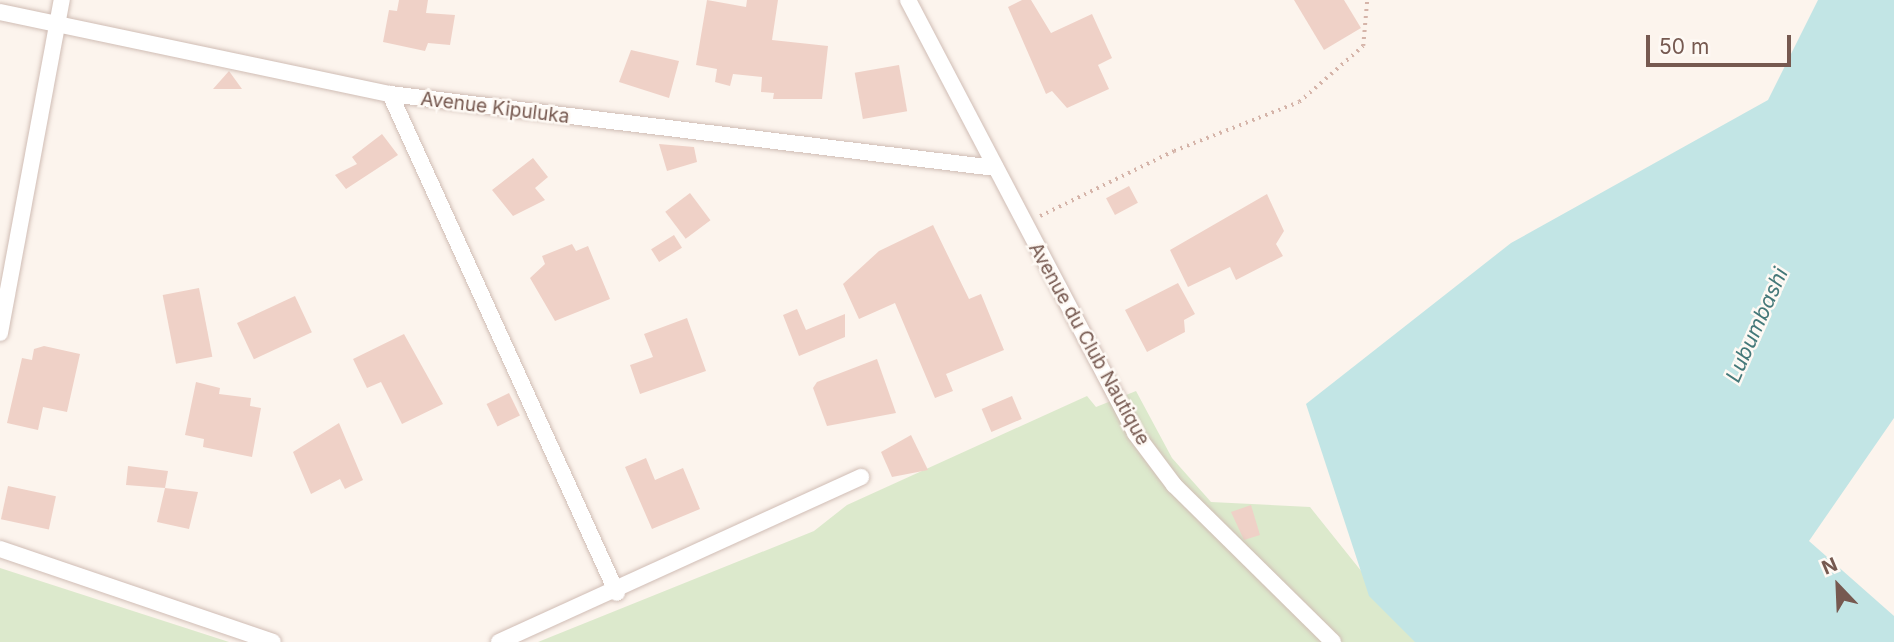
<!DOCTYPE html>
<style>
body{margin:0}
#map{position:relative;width:1894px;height:642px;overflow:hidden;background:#fcf4ed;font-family:Inter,sans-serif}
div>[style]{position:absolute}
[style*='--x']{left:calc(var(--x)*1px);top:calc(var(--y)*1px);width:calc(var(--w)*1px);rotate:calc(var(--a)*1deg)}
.green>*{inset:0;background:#dce9cc}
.water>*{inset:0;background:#c2e5e5}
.building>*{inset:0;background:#efd1c7;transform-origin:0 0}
.path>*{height:3.5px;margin-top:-1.75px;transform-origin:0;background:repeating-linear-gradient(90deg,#d5b4a9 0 2px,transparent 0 7px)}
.roads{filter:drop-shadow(0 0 2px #d0bdb5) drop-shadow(0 0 2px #d0bdb5)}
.street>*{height:16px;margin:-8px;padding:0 8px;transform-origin:8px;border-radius:8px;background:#fff}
span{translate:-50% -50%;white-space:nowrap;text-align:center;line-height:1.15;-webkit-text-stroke:5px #fef9f4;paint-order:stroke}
.street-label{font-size:19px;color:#765950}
.water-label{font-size:21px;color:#447879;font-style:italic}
.north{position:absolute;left:1803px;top:551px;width:70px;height:70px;-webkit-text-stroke:5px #fef9f4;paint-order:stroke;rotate:337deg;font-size:19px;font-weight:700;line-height:28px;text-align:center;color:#765950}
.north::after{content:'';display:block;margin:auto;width:24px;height:32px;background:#765950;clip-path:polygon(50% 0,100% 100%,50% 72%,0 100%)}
.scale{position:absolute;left:1646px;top:35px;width:145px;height:32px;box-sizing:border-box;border:4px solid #765950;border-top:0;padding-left:9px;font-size:21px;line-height:24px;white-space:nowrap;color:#765950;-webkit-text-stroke:5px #fef9f4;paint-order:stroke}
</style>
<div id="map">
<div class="green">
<i style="clip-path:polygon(1136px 391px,1172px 458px,1211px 502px,1310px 507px,1418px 642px,538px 642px,814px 531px,847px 505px,1087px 396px,1096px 407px)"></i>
<i style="clip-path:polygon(0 568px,229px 642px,0 642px)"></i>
</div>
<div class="water">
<i style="clip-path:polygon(1818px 0,1894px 0,1894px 418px,1809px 541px,1894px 616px,1894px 642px,1415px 642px,1369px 596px,1306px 404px,1511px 243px,1768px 100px)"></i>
</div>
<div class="building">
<i style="clip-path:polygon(399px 0,428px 0,426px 13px,455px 15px,450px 45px,428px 43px,425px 51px,383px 42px,389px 10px,397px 11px)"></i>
<i style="clip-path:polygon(707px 0,746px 7px,747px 0,778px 0,772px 40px,828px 46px,822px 99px,773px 99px,774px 93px,761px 92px,762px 77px,733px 74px,730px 86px,715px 82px,717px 69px,696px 65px)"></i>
<i style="clip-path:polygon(1022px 0,1031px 0,1051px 33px,1092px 14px,1112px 58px,1098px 65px,1109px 89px,1067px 108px,1052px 91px,1046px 94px,1008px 7px)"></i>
<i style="clip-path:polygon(1294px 0,1344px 0,1361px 28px,1324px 50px)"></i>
<i style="clip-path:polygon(631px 50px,679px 61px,669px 98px,619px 82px)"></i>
<i style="left:899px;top:65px;width:47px;height:45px;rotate:80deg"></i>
<i style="clip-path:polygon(229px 71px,242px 89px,213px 89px)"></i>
<i style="clip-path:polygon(382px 134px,398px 155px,346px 189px,335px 175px,357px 164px,352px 157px)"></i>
<i style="clip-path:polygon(659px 144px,694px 147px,697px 162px,667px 171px)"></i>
<i style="clip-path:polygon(533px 158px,548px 177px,535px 188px,545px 200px,513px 216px,492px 190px)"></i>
<i style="left:1129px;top:186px;width:19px;height:26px;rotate:62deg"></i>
<i style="left:690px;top:193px;width:34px;height:31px;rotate:53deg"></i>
<i style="clip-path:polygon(1267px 194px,1284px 231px,1276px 244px,1283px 256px,1236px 280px,1230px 267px,1188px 287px,1170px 250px)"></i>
<i style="clip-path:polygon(933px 225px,969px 299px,981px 294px,1004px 350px,946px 374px,953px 391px,935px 398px,895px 303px,859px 319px,843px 284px,879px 251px)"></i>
<i style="left:674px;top:235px;width:15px;height:27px;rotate:58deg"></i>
<i style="clip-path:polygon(572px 244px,576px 251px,588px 246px,610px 299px,555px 321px,530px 278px,545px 264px,542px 256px)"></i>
<i style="clip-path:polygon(1178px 283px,1195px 314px,1184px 320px,1185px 332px,1147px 352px,1125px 310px)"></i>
<i style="left:199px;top:288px;width:70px;height:37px;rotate:79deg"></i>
<i style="left:295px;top:296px;width:40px;height:64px;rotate:65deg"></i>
<i style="clip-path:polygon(797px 309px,806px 330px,845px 314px,845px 337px,799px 356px,783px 315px)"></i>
<i style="clip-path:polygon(687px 318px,706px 371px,640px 394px,630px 365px,653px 357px,644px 334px)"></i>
<i style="clip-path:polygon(404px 334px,443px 404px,402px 424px,381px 382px,367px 388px,353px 359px)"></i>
<i style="clip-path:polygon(44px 346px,80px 354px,67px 412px,43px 407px,38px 430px,7px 423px,22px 358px,32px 360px,34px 349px)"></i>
<i style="clip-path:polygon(877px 359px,896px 413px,827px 426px,813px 388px,817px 382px)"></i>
<i style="clip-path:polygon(196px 382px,220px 388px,219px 394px,251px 398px,250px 406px,261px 408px,252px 457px,203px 447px,204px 439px,185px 435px)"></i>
<i style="left:509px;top:393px;width:25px;height:25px;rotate:64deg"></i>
<i style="left:1012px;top:396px;width:25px;height:33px;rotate:67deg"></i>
<i style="clip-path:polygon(339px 423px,363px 480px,345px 489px,340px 479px,311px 494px,293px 452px)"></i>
<i style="clip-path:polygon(911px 435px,928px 470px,892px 477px,881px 452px)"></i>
<i style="clip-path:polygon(646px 458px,655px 480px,683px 468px,700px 509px,652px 529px,625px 467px)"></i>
<i style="clip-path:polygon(128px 466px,168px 471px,165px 488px,198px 492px,189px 529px,157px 522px,165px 488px,126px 485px)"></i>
<i style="left:8px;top:486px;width:49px;height:34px;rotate:12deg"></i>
<i style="clip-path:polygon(1251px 505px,1260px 535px,1244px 540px,1231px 512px)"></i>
</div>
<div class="path">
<i style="--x:1040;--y:216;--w:149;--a:-25.9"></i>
<i style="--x:1174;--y:151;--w:134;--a:-21.4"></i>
<i style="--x:1299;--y:102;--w:85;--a:-41.2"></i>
<i style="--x:1363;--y:46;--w:46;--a:-85"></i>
</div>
<div class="roads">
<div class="street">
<i style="--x:908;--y:0;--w:489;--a:62.3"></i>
<i style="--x:1135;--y:433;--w:65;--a:53.1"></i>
<i style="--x:1174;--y:485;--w:223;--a:44.6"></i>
<i style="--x:0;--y:12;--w:399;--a:11.9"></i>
<i style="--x:390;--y:94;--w:610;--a:6.97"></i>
<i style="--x:390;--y:94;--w:548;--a:65.54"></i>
<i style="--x:0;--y:333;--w:339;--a:-79.5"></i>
<i style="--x:0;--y:549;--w:288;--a:18.8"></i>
<i style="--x:499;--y:642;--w:398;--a:-24.5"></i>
</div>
</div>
<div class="street-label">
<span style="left:495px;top:108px;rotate:7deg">Avenue Kipuluka</span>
<span style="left:1089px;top:344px;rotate:61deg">Avenue du Club Nautique</span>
</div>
<div class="water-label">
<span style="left:1757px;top:325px;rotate:-66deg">Lubumbashi</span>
</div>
<div class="north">N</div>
<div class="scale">50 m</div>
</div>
